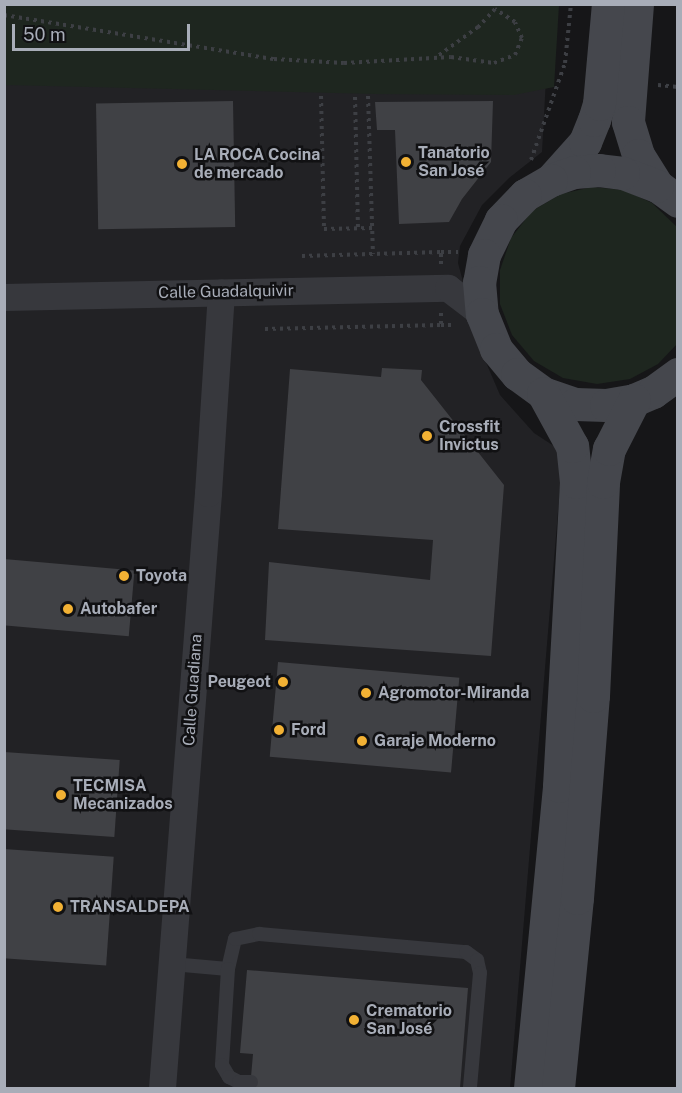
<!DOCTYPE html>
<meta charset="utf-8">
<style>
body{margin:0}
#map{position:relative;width:682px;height:1093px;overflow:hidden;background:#161618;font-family:"Public Sans",sans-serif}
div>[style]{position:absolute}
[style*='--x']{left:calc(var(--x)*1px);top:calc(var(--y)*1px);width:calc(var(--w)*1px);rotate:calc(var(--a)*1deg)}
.built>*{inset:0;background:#222225}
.green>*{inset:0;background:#1e261f}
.building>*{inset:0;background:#404145;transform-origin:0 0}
.path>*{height:4px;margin-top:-2px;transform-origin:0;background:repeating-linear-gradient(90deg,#3d3f44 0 3px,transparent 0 7.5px)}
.lane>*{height:14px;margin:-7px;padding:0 7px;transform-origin:7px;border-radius:7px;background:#37383d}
.street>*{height:27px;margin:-13.5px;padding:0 13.5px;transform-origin:13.5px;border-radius:13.5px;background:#37383d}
.secondary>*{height:33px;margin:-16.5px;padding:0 16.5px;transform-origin:16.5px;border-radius:16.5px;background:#45474d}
.dots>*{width:16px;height:16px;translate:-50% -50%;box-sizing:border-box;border:3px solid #111113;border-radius:50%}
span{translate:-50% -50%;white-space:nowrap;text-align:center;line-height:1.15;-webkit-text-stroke:5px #111113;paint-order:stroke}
.poi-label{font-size:16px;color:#a8adb8;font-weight:700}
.left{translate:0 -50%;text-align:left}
.right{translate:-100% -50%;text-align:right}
.street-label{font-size:16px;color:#a8adb8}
.frame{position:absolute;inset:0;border:6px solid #a8adb8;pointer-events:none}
.scale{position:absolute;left:12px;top:24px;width:178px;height:27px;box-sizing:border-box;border:3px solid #a8adb8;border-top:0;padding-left:8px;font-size:18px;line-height:21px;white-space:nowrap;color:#a8adb8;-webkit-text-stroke:4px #111113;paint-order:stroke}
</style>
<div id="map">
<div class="built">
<i style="clip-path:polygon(5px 5px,550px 5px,542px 152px,509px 178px,482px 205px,460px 246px,458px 263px,482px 353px,500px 395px,534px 433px,563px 452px,510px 1088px,5px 1088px)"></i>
</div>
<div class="green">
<i style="clip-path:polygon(5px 4px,559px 5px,554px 87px,514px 95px,375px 94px,5px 85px)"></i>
<i style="clip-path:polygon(592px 187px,624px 190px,652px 203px,677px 227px,677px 344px,658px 364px,630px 379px,597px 384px,563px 378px,534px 361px,512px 335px,500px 304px,500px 270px,511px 238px,532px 211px,561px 194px)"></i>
</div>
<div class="building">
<i style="left:233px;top:101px;width:126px;height:137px;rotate:89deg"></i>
<i style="clip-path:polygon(493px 101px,491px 162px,462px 199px,449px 222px,399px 224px,395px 130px,377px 130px,375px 102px)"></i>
<i style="clip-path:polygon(382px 368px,422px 370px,421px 380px,504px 485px,491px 656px,265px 640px,269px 562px,430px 580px,433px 540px,278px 529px,290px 369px,381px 377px)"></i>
<i style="left:4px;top:559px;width:131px;height:66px;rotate:5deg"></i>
<i style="left:278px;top:662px;width:182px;height:95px;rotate:5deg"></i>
<i style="left:4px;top:752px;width:116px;height:77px;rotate:4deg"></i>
<i style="left:4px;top:849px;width:110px;height:109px;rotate:4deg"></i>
<i style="clip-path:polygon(247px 970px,468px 988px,460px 1088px,250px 1088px,253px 1054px,240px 1053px)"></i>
</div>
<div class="path">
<i style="--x:4;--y:15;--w:274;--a:9.3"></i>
<i style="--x:274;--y:59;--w:70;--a:3.3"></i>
<i style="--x:344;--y:63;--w:107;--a:-3.2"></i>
<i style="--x:451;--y:57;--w:43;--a:7.9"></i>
<i style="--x:494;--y:63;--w:22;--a:-21"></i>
<i style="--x:515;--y:55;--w:18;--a:-68"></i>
<i style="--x:522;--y:38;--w:17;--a:-114"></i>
<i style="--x:515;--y:22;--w:24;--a:-147"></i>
<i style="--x:495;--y:9;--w:25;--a:133"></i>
<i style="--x:478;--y:27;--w:53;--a:144.2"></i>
<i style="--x:658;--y:85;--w:20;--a:6"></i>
<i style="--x:321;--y:96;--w:133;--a:88.7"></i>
<i style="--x:324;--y:229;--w:48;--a:-1.2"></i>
<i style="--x:368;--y:96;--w:158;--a:88.2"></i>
<i style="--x:355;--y:97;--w:131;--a:88.7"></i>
<i style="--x:531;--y:160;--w:103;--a:-70.7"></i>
<i style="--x:565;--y:63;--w:59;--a:-84.2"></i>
<i style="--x:302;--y:256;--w:139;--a:-1.6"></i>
<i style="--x:441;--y:264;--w:12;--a:-90"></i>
<i style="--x:441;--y:252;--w:17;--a:0"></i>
<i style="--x:441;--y:313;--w:12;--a:90"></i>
<i style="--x:441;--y:325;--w:14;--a:0"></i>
<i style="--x:265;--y:329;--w:176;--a:-1.3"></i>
</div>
<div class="lane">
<i style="--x:172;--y:964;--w:56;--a:5.1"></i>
<i style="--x:228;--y:969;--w:31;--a:-77"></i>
<i style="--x:235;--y:939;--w:25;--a:-12"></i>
<i style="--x:259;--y:934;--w:208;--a:5"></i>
<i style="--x:466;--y:952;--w:14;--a:36"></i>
<i style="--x:477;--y:960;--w:13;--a:77"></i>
<i style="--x:480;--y:973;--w:115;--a:95"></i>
<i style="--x:228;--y:969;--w:96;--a:93.6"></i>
<i style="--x:222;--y:1065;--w:14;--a:60"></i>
<i style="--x:229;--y:1077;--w:11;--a:27"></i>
<i style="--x:239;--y:1082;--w:12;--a:0"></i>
</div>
<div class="street">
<i style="--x:4;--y:297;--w:444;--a:-1.2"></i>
<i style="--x:448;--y:288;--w:43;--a:37.4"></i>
<i style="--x:162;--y:1088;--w:597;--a:-85.58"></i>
<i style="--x:208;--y:493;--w:201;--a:-86.3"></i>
</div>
<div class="secondary">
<i style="--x:637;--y:4;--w:118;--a:94.4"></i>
<i style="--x:628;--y:122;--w:34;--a:73"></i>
<i style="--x:638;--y:155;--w:36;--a:58"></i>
<i style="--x:551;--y:180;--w:51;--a:-48.2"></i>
<i style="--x:585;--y:142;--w:24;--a:-68"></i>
<i style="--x:594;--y:120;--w:17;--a:-73"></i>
<i style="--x:599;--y:104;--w:100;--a:-84.9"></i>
<i style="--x:678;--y:201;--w:26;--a:-144"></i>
<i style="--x:657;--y:186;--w:36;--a:-159"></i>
<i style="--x:623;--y:173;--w:24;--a:-173"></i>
<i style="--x:599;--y:170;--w:25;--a:175"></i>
<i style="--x:574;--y:172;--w:24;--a:161"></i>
<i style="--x:551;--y:180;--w:30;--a:150"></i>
<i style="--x:525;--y:195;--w:35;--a:134"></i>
<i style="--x:501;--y:220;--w:39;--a:116"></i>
<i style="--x:484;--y:255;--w:27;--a:100"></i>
<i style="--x:479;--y:282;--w:32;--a:85"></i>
<i style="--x:482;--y:314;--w:38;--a:68"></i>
<i style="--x:496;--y:349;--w:33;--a:50"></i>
<i style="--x:517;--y:374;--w:32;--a:36"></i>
<i style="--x:543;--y:393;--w:34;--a:19"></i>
<i style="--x:575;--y:404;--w:31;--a:2"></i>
<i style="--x:606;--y:405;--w:28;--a:-10"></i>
<i style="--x:634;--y:400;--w:21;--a:-23"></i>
<i style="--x:653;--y:392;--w:31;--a:-36"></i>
<i style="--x:530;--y:1088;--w:303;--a:-84.5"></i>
<i style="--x:559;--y:786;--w:304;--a:-86.8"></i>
<i style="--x:576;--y:482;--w:36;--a:-96"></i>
<i style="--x:572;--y:446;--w:60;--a:-118.7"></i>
<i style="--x:558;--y:1088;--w:191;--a:-84.3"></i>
<i style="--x:577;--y:898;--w:203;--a:-85.5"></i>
<i style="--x:593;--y:696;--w:214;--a:-87.3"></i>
<i style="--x:603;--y:482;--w:34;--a:-80"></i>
<i style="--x:609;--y:449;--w:55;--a:-63"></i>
</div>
<div class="dots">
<i style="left:406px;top:162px;background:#f2b134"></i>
<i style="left:182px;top:164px;background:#f2b134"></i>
<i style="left:427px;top:436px;background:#f2b134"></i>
<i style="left:124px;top:576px;background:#f2b134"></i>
<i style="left:68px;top:609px;background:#f2b134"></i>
<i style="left:283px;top:682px;background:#f2b134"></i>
<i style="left:366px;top:693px;background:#f2b134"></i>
<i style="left:279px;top:730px;background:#f2b134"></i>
<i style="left:362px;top:741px;background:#f2b134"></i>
<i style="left:61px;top:795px;background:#f2b134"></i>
<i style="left:58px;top:907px;background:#f2b134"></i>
<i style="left:354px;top:1020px;background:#f2b134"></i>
</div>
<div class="poi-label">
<span class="left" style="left:418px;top:162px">Tanatorio<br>San José</span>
<span class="left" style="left:194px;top:164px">LA ROCA Cocina<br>de mercado</span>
<span class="left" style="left:439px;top:436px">Crossfit<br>Invictus</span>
<span class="left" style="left:136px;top:576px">Toyota</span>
<span class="left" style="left:80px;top:609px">Autobafer</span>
<span class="right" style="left:271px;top:682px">Peugeot</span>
<span class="left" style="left:378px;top:693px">Agromotor-Miranda</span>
<span class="left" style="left:291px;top:730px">Ford</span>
<span class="left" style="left:374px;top:741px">Garaje Moderno</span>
<span class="left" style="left:73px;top:795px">TECMISA<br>Mecanizados</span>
<span class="left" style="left:70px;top:907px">TRANSALDEPA</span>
<span class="left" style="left:366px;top:1020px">Crematorio<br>San José</span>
</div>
<div class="street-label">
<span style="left:226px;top:292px;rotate:-1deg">Calle Guadalquivir</span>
<span style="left:193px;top:690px;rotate:-86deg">Calle Guadiana</span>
</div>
<div class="frame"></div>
<div class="scale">50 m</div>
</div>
